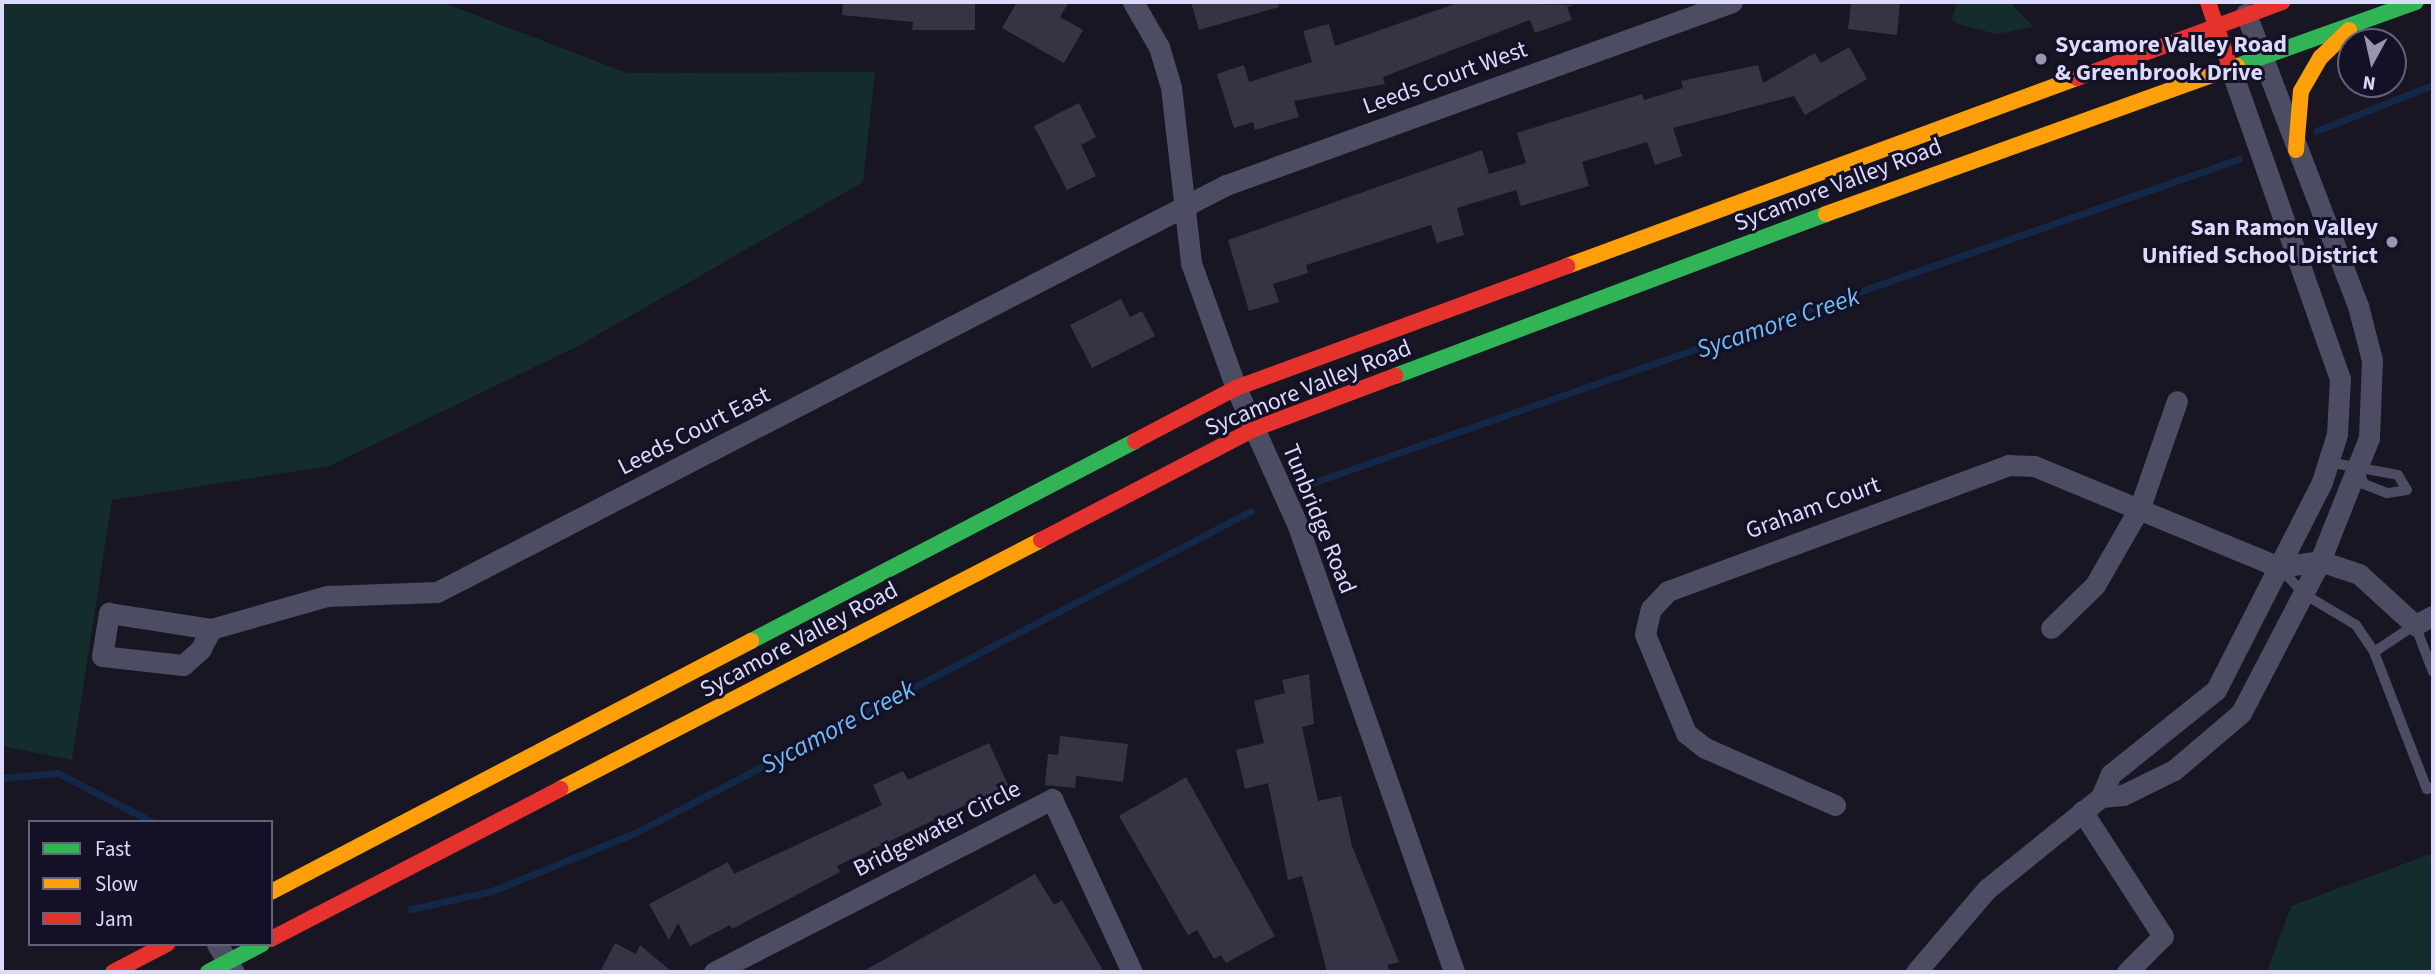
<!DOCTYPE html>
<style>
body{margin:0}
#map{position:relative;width:2435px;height:974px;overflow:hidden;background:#181622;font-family:"Source Sans 3",sans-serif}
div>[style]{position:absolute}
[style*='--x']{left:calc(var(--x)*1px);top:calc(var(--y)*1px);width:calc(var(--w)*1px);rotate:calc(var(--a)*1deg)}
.green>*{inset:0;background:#152c2c}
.stream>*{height:7px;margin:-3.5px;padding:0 3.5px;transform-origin:3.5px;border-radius:3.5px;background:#132746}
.building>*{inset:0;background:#363444}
.lane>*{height:10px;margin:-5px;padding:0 5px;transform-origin:5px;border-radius:5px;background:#4c4c62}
.street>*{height:21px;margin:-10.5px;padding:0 10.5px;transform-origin:10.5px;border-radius:10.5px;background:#4c4c62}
.fast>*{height:16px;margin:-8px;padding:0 8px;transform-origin:8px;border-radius:8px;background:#30b455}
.slow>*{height:16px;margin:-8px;padding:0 8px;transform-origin:8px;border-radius:8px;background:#ff9f0a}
.jam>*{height:16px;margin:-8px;padding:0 8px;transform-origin:8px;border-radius:8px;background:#e5322d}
.dots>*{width:19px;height:19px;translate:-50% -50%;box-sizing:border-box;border:4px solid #141127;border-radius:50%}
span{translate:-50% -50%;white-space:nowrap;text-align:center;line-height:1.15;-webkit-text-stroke:6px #141127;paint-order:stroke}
.poi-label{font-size:24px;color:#dcdafc;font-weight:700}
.left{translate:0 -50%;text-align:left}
.right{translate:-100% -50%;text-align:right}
.street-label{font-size:24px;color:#dcdafc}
.water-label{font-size:26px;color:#6fbcf5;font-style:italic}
.frame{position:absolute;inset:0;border:4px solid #dcdafc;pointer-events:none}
.legend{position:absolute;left:28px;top:820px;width:245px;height:126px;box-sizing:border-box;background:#141127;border:2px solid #64617c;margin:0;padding:9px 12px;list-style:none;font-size:21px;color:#dcdafc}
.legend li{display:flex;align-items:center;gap:14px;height:35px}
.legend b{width:35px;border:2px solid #64617c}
.north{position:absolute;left:2337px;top:28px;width:70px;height:70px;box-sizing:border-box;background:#141127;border:2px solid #64617c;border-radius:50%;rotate:188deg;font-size:19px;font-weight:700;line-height:28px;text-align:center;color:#dcdafc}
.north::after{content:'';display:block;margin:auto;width:24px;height:32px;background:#9795b0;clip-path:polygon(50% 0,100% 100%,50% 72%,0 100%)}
</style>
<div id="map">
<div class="green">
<i style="clip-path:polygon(2px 2px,441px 2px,627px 73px,875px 72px,863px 182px,580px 345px,329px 466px,112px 500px,72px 760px,2px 746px)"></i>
<i style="clip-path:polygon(1957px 2px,2010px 2px,2033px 27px,1996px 34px,1958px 24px,1952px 19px)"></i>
<i style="clip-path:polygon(2433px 853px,2433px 972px,2267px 972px,2291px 906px)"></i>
</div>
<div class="stream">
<i style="--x:2316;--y:131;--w:126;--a:-21.5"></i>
<i style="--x:1315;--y:482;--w:979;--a:-19.27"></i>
<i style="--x:2;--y:778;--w:56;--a:-5.1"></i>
<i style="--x:58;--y:773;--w:106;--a:27.5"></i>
<i style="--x:411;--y:909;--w:83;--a:-12.5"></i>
<i style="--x:492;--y:891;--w:154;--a:-22.1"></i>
<i style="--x:635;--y:833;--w:695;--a:-27.6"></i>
</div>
<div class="building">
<i style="clip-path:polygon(843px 2px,975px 2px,975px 30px,912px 30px,913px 22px,842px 15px)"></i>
<i style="clip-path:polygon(1017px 2px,1069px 2px,1060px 17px,1083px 30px,1064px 63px,1002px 28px)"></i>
<i style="clip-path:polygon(1191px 2px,1278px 2px,1279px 7px,1199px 30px)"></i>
<i style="clip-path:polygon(1460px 2px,1574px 5px,1567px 7px,1572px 20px,1535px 33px,1530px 20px,1383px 77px,1385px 84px,1294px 101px,1299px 117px,1255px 130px,1253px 122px,1234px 128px,1217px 74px,1244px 65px,1249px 82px,1312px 62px,1303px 31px,1329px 24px,1335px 46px)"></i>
<i style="clip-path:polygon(1851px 2px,1900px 2px,1897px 35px,1848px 29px)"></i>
<i style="clip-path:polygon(1849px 47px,1867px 79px,1805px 115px,1794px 96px,1673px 128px,1682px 156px,1655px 165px,1647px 142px,1582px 162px,1589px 186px,1521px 206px,1516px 190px,1457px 208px,1464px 235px,1437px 243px,1431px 225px,1306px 265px,1308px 273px,1273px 284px,1279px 302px,1249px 311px,1228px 240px,1482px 150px,1489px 174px,1526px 163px,1517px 133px,1642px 94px,1644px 100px,1683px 88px,1681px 81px,1758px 65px,1763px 83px,1815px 53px,1821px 63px)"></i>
<i style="clip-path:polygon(1079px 103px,1096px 137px,1081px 145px,1096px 176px,1067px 190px,1034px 126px)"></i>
<i style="clip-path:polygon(1121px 299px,1130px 317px,1142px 311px,1155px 336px,1092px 368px,1070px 325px)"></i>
<i style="clip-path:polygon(1309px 674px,1314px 724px,1302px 727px,1318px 801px,1341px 796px,1352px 846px,1399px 962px,1387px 965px,1390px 972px,1327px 972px,1302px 876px,1288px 880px,1268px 783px,1245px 789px,1236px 750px,1264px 743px,1254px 701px,1285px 693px,1282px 680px)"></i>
<i style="clip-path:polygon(1060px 736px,1128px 744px,1123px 782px,1076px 776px,1075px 788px,1045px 785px,1048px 754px,1058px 755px)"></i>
<i style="clip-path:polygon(989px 743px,1008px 785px,837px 866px,840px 872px,732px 929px,730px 925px,690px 946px,678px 923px,669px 940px,649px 904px,728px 862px,734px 874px,882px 805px,873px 785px,903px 771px,908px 780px)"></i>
<i style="clip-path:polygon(1186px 777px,1275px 936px,1226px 963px,1221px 955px,1214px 959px,1197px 930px,1188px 935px,1119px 816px)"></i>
<i style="clip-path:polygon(1035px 874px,1054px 905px,1062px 900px,1104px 972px,862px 972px)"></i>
<i style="clip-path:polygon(615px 943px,636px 954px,640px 945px,672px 972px,600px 972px)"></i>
</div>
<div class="lane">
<i style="--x:2328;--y:462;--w:71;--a:10.5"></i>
<i style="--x:2398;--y:475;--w:17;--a:59"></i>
<i style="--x:2407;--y:490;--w:20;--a:171"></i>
<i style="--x:2387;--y:493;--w:25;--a:-159"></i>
<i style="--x:2364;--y:484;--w:15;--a:-113"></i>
<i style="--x:2279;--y:567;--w:37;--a:47"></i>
<i style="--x:2304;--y:594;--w:61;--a:30.8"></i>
<i style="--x:2356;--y:625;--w:32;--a:56"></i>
<i style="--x:2374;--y:652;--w:147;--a:68.9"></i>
<i style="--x:2427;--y:789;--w:6;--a:-18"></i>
<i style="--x:2374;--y:652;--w:49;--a:-33.4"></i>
<i style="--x:2415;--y:625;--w:50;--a:69"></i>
</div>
<div class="street">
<i style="--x:1133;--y:2;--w:52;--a:60"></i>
<i style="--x:1159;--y:47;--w:42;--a:73.3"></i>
<i style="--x:1171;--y:87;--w:177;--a:83.5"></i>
<i style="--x:1191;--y:263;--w:133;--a:70.2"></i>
<i style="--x:1236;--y:388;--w:151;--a:65.8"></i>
<i style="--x:1298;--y:526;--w:472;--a:70.7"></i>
<i style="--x:2279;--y:567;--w:41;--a:-8.3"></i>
<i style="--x:2320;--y:561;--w:41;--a:18.4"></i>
<i style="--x:2359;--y:574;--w:76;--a:42.3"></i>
<i style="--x:2415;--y:625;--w:20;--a:-27"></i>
<i style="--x:2051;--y:628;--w:62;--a:-44.3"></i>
<i style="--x:2095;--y:585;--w:90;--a:-60"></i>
<i style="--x:2140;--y:507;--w:112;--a:-70.8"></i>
<i style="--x:211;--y:629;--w:22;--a:117"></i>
<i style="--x:201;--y:649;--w:24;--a:138"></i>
<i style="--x:183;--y:665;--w:81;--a:-173.7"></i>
<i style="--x:102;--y:656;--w:44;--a:-80.8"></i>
<i style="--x:109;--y:613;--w:103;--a:8.9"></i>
<i style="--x:211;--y:629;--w:121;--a:-15.9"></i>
<i style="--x:327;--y:596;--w:110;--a:-2.1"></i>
<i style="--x:437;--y:592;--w:888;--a:-27.29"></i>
<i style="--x:1226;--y:185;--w:538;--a:-19.88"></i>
<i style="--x:2101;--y:797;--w:22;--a:-5"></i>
<i style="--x:2123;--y:795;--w:57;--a:-26.1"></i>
<i style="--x:2174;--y:770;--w:88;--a:-40.4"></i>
<i style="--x:2241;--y:713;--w:171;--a:-62.5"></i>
<i style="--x:2320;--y:561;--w:132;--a:-68.3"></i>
<i style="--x:2369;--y:438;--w:78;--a:-87.8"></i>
<i style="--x:2372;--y:360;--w:56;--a:-104.5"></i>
<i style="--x:2358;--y:306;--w:313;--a:-111"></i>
<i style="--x:1835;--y:805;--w:142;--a:-156.3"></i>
<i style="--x:1705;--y:748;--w:24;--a:-142"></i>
<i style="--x:1686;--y:733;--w:107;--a:-112.5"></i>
<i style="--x:1645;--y:634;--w:26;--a:-77"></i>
<i style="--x:1651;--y:609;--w:25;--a:-47"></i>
<i style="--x:1668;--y:591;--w:363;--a:-20.3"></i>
<i style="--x:2008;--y:465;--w:26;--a:2"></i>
<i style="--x:2034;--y:466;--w:265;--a:22.4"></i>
<i style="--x:2082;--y:811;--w:149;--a:57.1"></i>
<i style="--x:2163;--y:936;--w:51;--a:135"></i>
<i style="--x:217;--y:944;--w:33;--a:59"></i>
<i style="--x:714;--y:972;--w:380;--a:-27.1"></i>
<i style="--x:1052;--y:799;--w:191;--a:65.2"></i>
<i style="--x:1916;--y:972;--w:109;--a:-49.5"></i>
<i style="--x:1987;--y:889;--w:146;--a:-38.9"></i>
<i style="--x:2101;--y:797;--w:25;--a:-67"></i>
<i style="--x:2111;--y:774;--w:134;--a:-38.7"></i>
<i style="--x:2216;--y:690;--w:233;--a:-63"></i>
<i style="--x:2322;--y:482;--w:50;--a:-72.6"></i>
<i style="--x:2337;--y:434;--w:55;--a:-86.9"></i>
<i style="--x:2340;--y:379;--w:331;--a:-109.4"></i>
</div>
<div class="fast">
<i style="--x:2237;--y:66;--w:190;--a:-19.7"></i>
<i style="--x:1395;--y:376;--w:460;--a:-20.6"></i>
<i style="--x:751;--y:641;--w:433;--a:-27.5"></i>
<i style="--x:208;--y:972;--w:61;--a:-27.4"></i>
</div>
<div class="slow">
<i style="--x:2296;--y:150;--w:59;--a:-85.2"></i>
<i style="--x:2301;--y:91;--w:39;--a:-60"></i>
<i style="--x:2321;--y:57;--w:39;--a:-44"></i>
<i style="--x:1826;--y:214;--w:437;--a:-19.8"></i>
<i style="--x:1567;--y:266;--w:544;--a:-20.24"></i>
<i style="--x:560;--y:789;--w:542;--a:-27.37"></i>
<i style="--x:271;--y:892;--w:542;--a:-27.61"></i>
</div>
<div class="jam">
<i style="--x:2208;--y:2;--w:69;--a:71.3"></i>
<i style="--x:2077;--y:78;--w:219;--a:-20.3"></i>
<i style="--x:1135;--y:441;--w:114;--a:-27.7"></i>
<i style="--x:1236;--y:388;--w:353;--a:-20.2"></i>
<i style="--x:1041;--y:540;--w:240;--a:-27.5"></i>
<i style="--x:1254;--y:429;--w:151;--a:-20.6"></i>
<i style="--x:271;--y:939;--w:326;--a:-27.4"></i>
<i style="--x:113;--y:972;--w:61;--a:-27.4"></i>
</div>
<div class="dots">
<i style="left:2041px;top:59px;background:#9795b0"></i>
<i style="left:2392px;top:242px;background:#9795b0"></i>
</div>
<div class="poi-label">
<span class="left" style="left:2055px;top:59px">Sycamore Valley Road<br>&amp; Greenbrook Drive</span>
<span class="right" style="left:2378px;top:242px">San Ramon Valley<br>Unified School District</span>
</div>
<div class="street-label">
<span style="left:1445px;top:78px;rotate:-20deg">Leeds Court West</span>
<span style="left:1838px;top:185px;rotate:-21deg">Sycamore Valley Road</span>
<span style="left:1308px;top:388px;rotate:-22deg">Sycamore Valley Road</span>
<span style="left:694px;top:431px;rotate:-27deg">Leeds Court East</span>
<span style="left:1813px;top:508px;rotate:-20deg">Graham Court</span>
<span style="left:1319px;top:519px;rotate:68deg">Tunbridge Road</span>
<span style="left:799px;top:640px;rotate:-28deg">Sycamore Valley Road</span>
<span style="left:937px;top:829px;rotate:-27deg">Bridgewater Circle</span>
</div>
<div class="water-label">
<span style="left:1778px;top:323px;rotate:-19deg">Sycamore Creek</span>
<span style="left:838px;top:727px;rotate:-28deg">Sycamore Creek</span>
</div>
<div class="frame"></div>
<ul class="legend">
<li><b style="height:9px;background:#30b455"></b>Fast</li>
<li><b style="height:9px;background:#ff9f0a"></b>Slow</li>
<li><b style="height:9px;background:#e5322d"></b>Jam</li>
</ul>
<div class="north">N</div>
</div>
